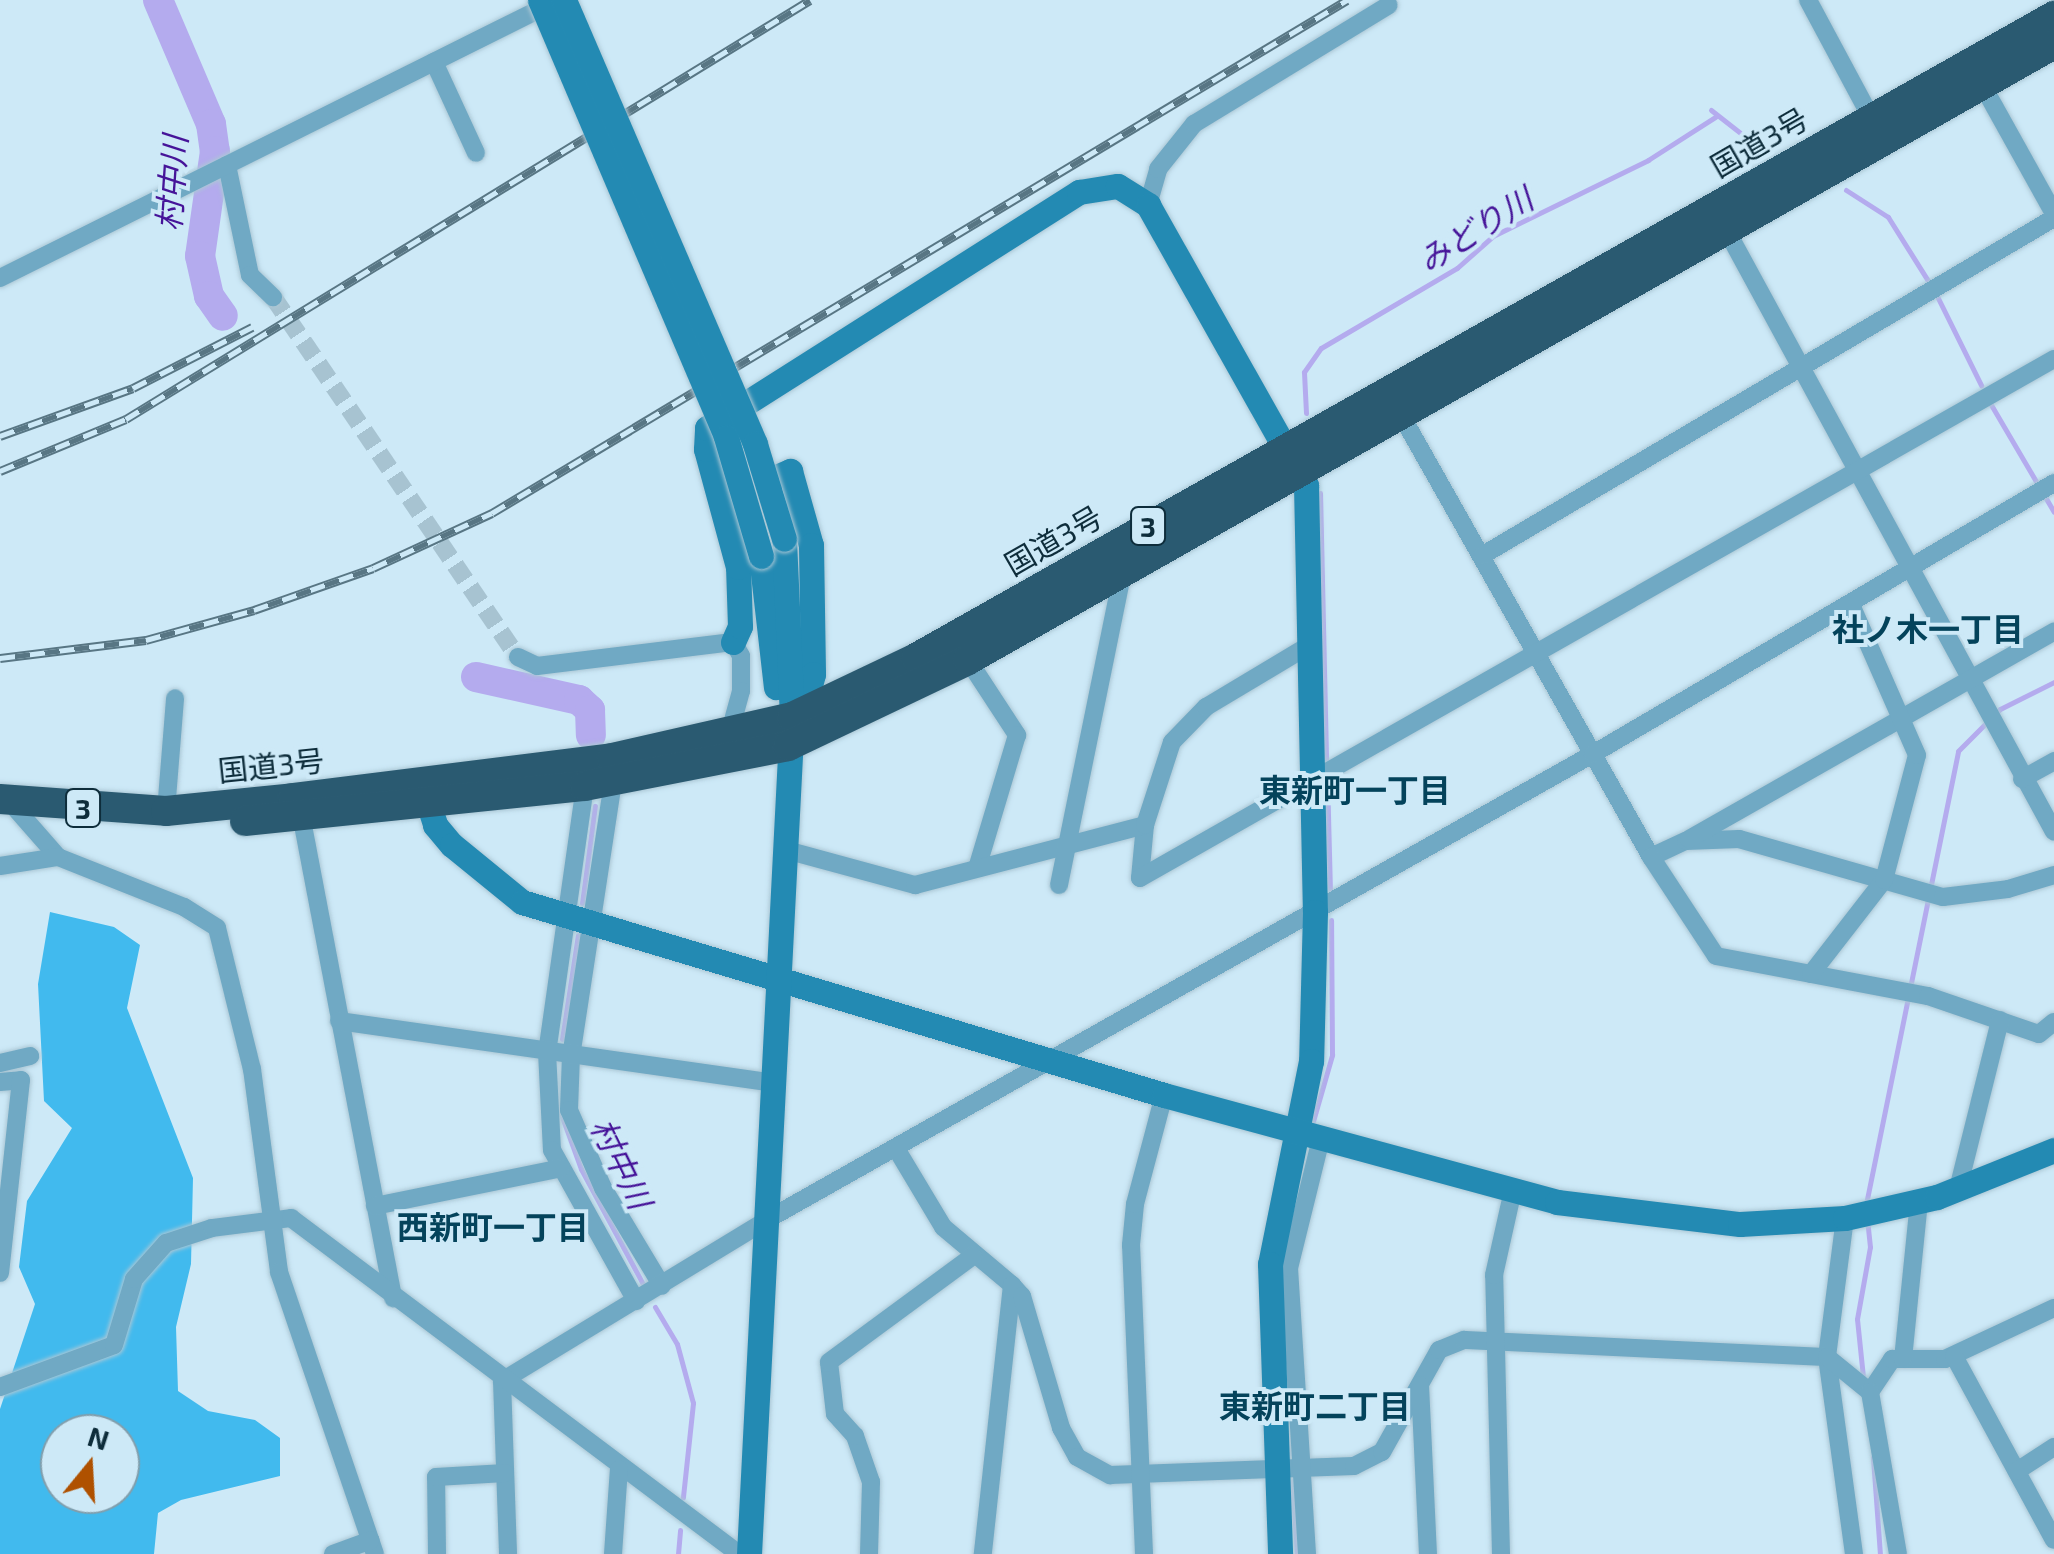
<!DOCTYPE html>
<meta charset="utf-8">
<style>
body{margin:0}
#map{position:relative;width:2054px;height:1554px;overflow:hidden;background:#cde9f7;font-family:"Exo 2","Noto Sans JP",sans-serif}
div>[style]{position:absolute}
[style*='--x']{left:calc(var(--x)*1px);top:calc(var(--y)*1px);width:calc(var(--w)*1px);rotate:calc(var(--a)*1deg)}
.forest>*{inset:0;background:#41baee}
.water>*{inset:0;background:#b4abee}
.stream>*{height:5px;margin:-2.5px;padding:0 2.5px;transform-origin:2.5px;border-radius:2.5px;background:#b4abee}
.river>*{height:30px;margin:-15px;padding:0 15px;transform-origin:15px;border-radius:15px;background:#b4abee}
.street-tunnel>*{height:18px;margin-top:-9px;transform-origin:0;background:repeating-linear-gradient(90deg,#a7c3d1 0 18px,transparent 0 27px)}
.roads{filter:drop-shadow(0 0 2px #abc7d5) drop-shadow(0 0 2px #abc7d5)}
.street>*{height:18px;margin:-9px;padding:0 9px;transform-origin:9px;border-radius:9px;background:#70a9c4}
.secondary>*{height:25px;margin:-12.5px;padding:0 12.5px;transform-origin:12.5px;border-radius:12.5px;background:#238ab3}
.highway>*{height:30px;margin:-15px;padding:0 15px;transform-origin:15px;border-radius:15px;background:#2a5a71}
.rail>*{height:9px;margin-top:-4.5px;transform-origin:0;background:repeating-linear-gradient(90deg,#cde9f7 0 15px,#587684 0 30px);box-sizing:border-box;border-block:2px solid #587684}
.bridges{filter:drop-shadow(0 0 2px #abc7d5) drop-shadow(0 0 2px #abc7d5)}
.secondary-bridge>*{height:25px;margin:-12.5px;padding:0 12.5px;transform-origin:12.5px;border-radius:12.5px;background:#238ab3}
span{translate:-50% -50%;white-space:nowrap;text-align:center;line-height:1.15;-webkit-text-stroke:8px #cde9f7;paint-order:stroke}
.shield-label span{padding:2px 8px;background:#cde9f7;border:2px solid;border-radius:8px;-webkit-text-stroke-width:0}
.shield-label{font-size:28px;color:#0e2d3b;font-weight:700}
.street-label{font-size:30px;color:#0e2d3b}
.water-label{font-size:32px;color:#461499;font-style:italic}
.neighbourhood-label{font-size:32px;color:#04435b;font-weight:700}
.north{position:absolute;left:40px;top:1414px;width:100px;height:100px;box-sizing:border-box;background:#cde9f7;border:2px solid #819eac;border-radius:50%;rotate:18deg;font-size:28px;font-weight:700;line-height:40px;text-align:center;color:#0e2d3b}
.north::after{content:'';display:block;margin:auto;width:35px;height:45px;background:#af5100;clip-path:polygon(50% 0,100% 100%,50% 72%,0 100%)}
</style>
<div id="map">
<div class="forest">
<i style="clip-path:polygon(evenodd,50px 912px,114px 927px,140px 945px,127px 1008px,193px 1178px,191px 1264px,176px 1327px,178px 1391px,208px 1411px,255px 1420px,280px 1438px,280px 1476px,181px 1500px,158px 1513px,154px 1554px,0 1554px,0 1409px,35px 1304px,19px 1267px,27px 1201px,72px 1128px,44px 1101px,38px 984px,50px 912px,60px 1434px,120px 1434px,120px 1494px,60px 1494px,60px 1434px)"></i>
</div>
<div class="water">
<i style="clip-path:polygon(150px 0,167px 0,206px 108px,196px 103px)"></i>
</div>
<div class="stream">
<i style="--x:1711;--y:110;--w:70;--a:38"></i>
<i style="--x:1846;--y:190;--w:50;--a:32.7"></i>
<i style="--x:1888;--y:217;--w:79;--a:57.9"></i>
<i style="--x:1936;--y:294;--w:102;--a:63.7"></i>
<i style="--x:1990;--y:403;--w:126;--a:59.6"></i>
<i style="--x:1306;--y:413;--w:41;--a:-92.8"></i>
<i style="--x:1304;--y:372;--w:29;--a:-55"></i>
<i style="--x:1321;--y:348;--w:158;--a:-30.5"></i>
<i style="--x:1457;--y:268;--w:48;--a:-41.6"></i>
<i style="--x:1493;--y:236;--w:173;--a:-26.1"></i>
<i style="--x:1648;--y:160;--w:80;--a:-32.7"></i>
<i style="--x:1320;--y:493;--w:273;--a:88.7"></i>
<i style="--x:1327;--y:777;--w:112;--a:88.5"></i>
<i style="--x:582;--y:903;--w:98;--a:-82.4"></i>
<i style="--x:562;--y:1039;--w:105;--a:-81.3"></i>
<i style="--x:557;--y:1103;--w:70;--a:70"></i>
<i style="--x:581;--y:1169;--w:133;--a:61.7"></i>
<i style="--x:1313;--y:1121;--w:69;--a:-73.9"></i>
<i style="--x:1332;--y:1055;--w:135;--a:-90.4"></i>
<i style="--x:1866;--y:1204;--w:462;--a:-78.5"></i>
<i style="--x:1958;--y:751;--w:59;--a:-45"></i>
<i style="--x:2000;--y:709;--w:60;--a:-26.6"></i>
<i style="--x:655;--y:1307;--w:43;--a:59.3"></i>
<i style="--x:677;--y:1344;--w:61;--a:74.8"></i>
<i style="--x:693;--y:1403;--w:95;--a:96.1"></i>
<i style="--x:1863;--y:1377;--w:58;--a:-95.9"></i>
<i style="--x:1857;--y:1319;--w:73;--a:-79.8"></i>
<i style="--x:1870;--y:1247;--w:27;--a:-96"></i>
<i style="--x:1291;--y:1436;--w:17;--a:90"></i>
<i style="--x:1873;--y:1457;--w:97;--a:85.9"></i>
<i style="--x:1292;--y:1481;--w:73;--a:86.1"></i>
<i style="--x:678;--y:1554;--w:24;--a:-85"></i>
</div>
<div class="river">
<i style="--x:158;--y:0;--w:135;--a:66.9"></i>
<i style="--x:211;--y:124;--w:27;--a:82"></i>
<i style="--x:215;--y:151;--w:106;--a:98.1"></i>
<i style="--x:200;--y:256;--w:41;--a:77.3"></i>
<i style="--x:209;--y:296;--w:24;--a:55"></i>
<i style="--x:476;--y:677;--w:106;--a:12.6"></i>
<i style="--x:579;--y:700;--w:15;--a:42"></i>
<i style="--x:590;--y:710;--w:25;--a:88"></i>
</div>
<div class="street-tunnel">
<i style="--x:273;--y:297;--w:435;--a:55.8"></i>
</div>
<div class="roads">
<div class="street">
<i style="--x:1808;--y:0;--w:140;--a:61.8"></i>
<i style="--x:434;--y:62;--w:100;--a:65.2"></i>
<i style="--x:1979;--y:79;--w:154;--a:60.9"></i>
<i style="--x:227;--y:165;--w:112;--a:78.2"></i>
<i style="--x:250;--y:275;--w:32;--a:44"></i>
<i style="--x:1148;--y:205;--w:37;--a:-74"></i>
<i style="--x:1158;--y:169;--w:58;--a:-51.3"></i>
<i style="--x:1194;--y:124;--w:228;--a:-31.4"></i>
<i style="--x:1722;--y:222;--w:694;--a:61.44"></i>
<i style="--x:0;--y:278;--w:614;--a:-26.48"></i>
<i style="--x:1400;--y:413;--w:510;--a:60.52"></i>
<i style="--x:1651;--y:857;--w:38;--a:-25"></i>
<i style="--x:1686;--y:841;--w:53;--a:-2.2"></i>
<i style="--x:1739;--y:839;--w:212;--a:15.9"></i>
<i style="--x:1943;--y:897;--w:65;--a:-7"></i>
<i style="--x:2008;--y:889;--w:48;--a:-16.9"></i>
<i style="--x:1483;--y:555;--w:663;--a:-30.55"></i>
<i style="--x:518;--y:657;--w:21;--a:25"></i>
<i style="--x:537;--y:666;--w:197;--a:-7"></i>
<i style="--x:733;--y:642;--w:16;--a:60"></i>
<i style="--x:741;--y:656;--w:35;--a:90"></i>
<i style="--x:741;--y:691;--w:46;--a:105.3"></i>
<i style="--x:968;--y:660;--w:90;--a:56.8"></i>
<i style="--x:1017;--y:735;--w:139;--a:106.7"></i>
<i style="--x:2022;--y:779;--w:37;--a:-29"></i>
<i style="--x:613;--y:782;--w:276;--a:98.7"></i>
<i style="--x:571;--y:1055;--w:55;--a:92.1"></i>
<i style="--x:569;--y:1110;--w:85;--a:66.4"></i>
<i style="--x:603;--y:1188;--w:114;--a:59"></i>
<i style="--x:585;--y:786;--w:269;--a:98.1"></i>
<i style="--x:547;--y:1052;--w:98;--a:87.1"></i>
<i style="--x:552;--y:1150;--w:173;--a:60.9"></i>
<i style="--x:9;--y:801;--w:74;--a:48.8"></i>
<i style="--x:58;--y:857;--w:136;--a:21.6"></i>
<i style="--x:184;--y:907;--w:39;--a:32"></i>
<i style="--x:217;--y:928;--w:145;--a:76.1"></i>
<i style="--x:252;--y:1069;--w:205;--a:82.4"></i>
<i style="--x:279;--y:1272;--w:298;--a:71.2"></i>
<i style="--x:166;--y:811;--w:113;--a:-85.4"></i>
<i style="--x:302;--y:820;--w:487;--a:79.2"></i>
<i style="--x:1145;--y:825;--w:53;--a:95.4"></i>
<i style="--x:1140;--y:878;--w:1051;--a:-29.59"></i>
<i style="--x:1689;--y:839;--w:420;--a:-29.6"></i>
<i style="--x:786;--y:850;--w:134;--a:15.2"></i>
<i style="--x:915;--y:885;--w:238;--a:-14.6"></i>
<i style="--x:1145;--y:825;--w:87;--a:-72"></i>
<i style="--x:1172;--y:742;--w:49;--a:-45.8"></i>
<i style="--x:1206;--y:707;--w:119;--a:-30.9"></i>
<i style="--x:1651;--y:857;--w:118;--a:56.7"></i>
<i style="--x:1716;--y:956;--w:216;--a:10.7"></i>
<i style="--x:1928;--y:996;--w:117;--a:18.9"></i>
<i style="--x:2039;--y:1034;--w:19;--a:-39"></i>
<i style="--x:0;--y:866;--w:59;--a:-8.8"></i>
<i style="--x:1059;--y:885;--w:317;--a:-78.5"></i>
<i style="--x:1811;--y:974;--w:119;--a:-52.2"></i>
<i style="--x:1884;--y:880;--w:129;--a:-75.2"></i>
<i style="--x:1917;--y:755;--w:164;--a:-113.7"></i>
<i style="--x:339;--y:1021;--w:438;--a:8.1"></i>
<i style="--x:0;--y:1063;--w:31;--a:-13"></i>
<i style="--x:0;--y:1082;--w:21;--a:-5"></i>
<i style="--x:21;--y:1080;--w:194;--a:96.2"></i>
<i style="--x:897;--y:1150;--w:90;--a:59.1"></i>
<i style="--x:943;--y:1227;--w:90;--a:40"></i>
<i style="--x:1012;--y:1285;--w:271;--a:96.2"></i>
<i style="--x:1958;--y:1189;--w:174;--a:-76"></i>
<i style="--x:375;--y:1206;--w:190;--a:-11.5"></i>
<i style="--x:1845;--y:1218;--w:140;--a:97.4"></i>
<i style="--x:1827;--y:1357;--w:199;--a:82.2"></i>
<i style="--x:1012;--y:1285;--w:15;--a:48"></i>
<i style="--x:1022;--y:1296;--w:138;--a:73.5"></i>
<i style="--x:1061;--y:1428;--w:33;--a:61"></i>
<i style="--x:1077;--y:1457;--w:38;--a:29"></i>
<i style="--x:1110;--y:1475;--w:244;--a:-2.1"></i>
<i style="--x:1354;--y:1466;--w:31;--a:-27"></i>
<i style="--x:1382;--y:1452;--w:117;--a:-60.8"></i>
<i style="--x:1439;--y:1350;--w:27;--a:-22"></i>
<i style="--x:1464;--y:1340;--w:363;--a:2.7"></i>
<i style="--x:1827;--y:1357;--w:55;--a:39.1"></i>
<i style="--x:1870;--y:1392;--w:40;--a:-56"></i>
<i style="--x:1892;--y:1359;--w:53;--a:0"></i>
<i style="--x:1945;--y:1359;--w:120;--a:-25.1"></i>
<i style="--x:1954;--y:1356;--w:209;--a:61.5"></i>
<i style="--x:1903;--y:1359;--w:159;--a:-84.2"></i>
<i style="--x:502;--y:1381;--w:306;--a:-31.3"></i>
<i style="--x:763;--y:1222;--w:953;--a:-29.42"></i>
<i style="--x:1593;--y:754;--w:535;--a:-30.45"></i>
<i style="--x:502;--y:1381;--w:173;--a:88"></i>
<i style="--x:1420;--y:1385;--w:169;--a:87.3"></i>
<i style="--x:0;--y:1387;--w:121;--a:-20.2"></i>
<i style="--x:114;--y:1345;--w:69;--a:-73.1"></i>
<i style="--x:134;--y:1279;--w:48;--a:-48.4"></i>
<i style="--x:166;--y:1243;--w:48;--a:-18.1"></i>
<i style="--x:212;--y:1228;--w:80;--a:-7.2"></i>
<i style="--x:291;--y:1218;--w:560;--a:36.87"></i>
<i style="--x:1870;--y:1392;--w:164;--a:80.2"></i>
<i style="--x:2017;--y:1471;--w:44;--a:-33"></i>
<i style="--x:333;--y:1554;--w:40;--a:-20.2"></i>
<i style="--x:437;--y:1554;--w:77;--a:-90.7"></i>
<i style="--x:436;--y:1477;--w:69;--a:-3.3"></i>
<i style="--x:613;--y:1554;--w:85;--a:-86"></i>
<i style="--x:869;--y:1554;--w:72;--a:-88.4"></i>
<i style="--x:871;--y:1482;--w:49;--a:-109.2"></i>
<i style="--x:855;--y:1436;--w:30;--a:-132"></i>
<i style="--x:835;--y:1414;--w:52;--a:-96.6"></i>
<i style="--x:829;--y:1362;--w:179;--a:-36.4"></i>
<i style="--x:1144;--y:1554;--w:309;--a:-92.4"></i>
<i style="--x:1131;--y:1245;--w:41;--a:-84.4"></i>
<i style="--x:1135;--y:1204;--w:113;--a:-75.1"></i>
<i style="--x:1307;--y:1554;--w:287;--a:-93.6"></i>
<i style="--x:1289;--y:1268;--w:133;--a:-76.1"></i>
<i style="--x:1501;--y:1554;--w:279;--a:-91.4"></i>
<i style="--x:1494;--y:1275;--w:87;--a:-77.4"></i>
</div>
<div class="secondary">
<i style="--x:748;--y:489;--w:46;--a:-23.2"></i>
<i style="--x:790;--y:471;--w:77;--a:74.2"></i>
<i style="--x:811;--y:545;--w:129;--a:89.1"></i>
<i style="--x:813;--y:674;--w:52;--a:104.6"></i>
<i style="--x:761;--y:556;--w:132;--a:83.5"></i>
<i style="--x:733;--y:642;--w:17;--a:-66"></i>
<i style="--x:740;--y:626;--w:59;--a:-91.9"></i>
<i style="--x:738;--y:567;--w:122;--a:-105.2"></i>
<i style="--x:706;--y:449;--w:21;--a:-87"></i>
<i style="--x:707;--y:428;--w:441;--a:-32.4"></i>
<i style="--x:1079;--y:192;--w:39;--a:-9"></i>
<i style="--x:1118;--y:186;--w:36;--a:32"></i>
<i style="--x:1148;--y:205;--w:322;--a:60.6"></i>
<i style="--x:1306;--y:485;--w:427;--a:88.8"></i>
<i style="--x:1315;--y:912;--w:149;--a:91.5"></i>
<i style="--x:1311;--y:1061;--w:207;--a:101.4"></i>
<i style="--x:1270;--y:1264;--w:290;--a:88"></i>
<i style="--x:423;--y:787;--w:40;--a:72"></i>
<i style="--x:435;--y:825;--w:26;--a:50"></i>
<i style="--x:452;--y:845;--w:90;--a:39.2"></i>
<i style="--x:522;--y:902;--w:670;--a:16.73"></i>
<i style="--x:1164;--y:1095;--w:407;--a:15.2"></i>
<i style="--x:1557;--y:1202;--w:184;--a:6.9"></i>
<i style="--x:1740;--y:1224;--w:105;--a:-3.3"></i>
<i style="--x:1845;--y:1218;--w:94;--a:-12.9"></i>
<i style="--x:1937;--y:1197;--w:126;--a:-21.9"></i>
<i style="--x:749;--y:1554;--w:838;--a:-87.06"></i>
<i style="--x:792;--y:717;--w:178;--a:-92.6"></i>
</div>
<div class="highway">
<i style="--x:0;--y:799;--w:166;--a:4.1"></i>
<i style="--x:166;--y:811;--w:128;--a:-5.8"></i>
<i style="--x:293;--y:798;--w:321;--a:-7.1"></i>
<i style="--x:612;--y:758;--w:185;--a:-12.8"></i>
<i style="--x:792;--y:717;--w:137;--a:-25.4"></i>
<i style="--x:916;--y:658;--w:1307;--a:-29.43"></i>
<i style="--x:245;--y:821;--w:342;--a:-5.9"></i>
<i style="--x:585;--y:786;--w:207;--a:-11.1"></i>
<i style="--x:788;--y:746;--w:199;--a:-25.5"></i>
<i style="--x:968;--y:660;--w:1249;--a:-29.56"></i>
</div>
</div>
<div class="rail">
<i style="--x:0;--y:436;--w:141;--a:-19.8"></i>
<i style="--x:133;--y:388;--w:134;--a:-27.1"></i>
<i style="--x:0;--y:471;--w:136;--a:-22.4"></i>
<i style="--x:126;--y:419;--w:802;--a:-31.49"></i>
<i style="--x:0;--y:658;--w:147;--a:-7"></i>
<i style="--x:146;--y:640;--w:112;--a:-15.5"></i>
<i style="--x:254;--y:610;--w:126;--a:-19.4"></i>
<i style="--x:373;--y:568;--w:131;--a:-24.8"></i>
<i style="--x:492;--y:513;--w:997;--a:-30.96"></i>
</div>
<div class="bridges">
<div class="secondary-bridge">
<i style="--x:540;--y:0;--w:475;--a:66.9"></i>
<i style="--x:726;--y:437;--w:124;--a:73.6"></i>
<i style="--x:564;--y:0;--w:483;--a:66.7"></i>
<i style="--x:755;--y:444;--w:99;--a:73"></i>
</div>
</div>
<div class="shield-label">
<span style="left:1148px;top:526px">3</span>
<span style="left:83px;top:808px">3</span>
</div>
<div class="street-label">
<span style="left:1759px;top:142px;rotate:-30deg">国道3号</span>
<span style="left:1053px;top:540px;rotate:-30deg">国道3号</span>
<span style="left:271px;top:765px;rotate:-6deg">国道3号</span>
</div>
<div class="water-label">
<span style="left:171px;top:183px;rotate:-86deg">村中川</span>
<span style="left:1475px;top:229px;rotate:-32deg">みどり川</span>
<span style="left:622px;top:1163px;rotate:64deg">村中川</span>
</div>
<div class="neighbourhood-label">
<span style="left:1928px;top:628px">社ノ木一丁目</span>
<span style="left:1355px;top:789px">東新町一丁目</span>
<span style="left:493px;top:1226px">西新町一丁目</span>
<span style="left:1315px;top:1405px">東新町二丁目</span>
</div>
<div class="north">N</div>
</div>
